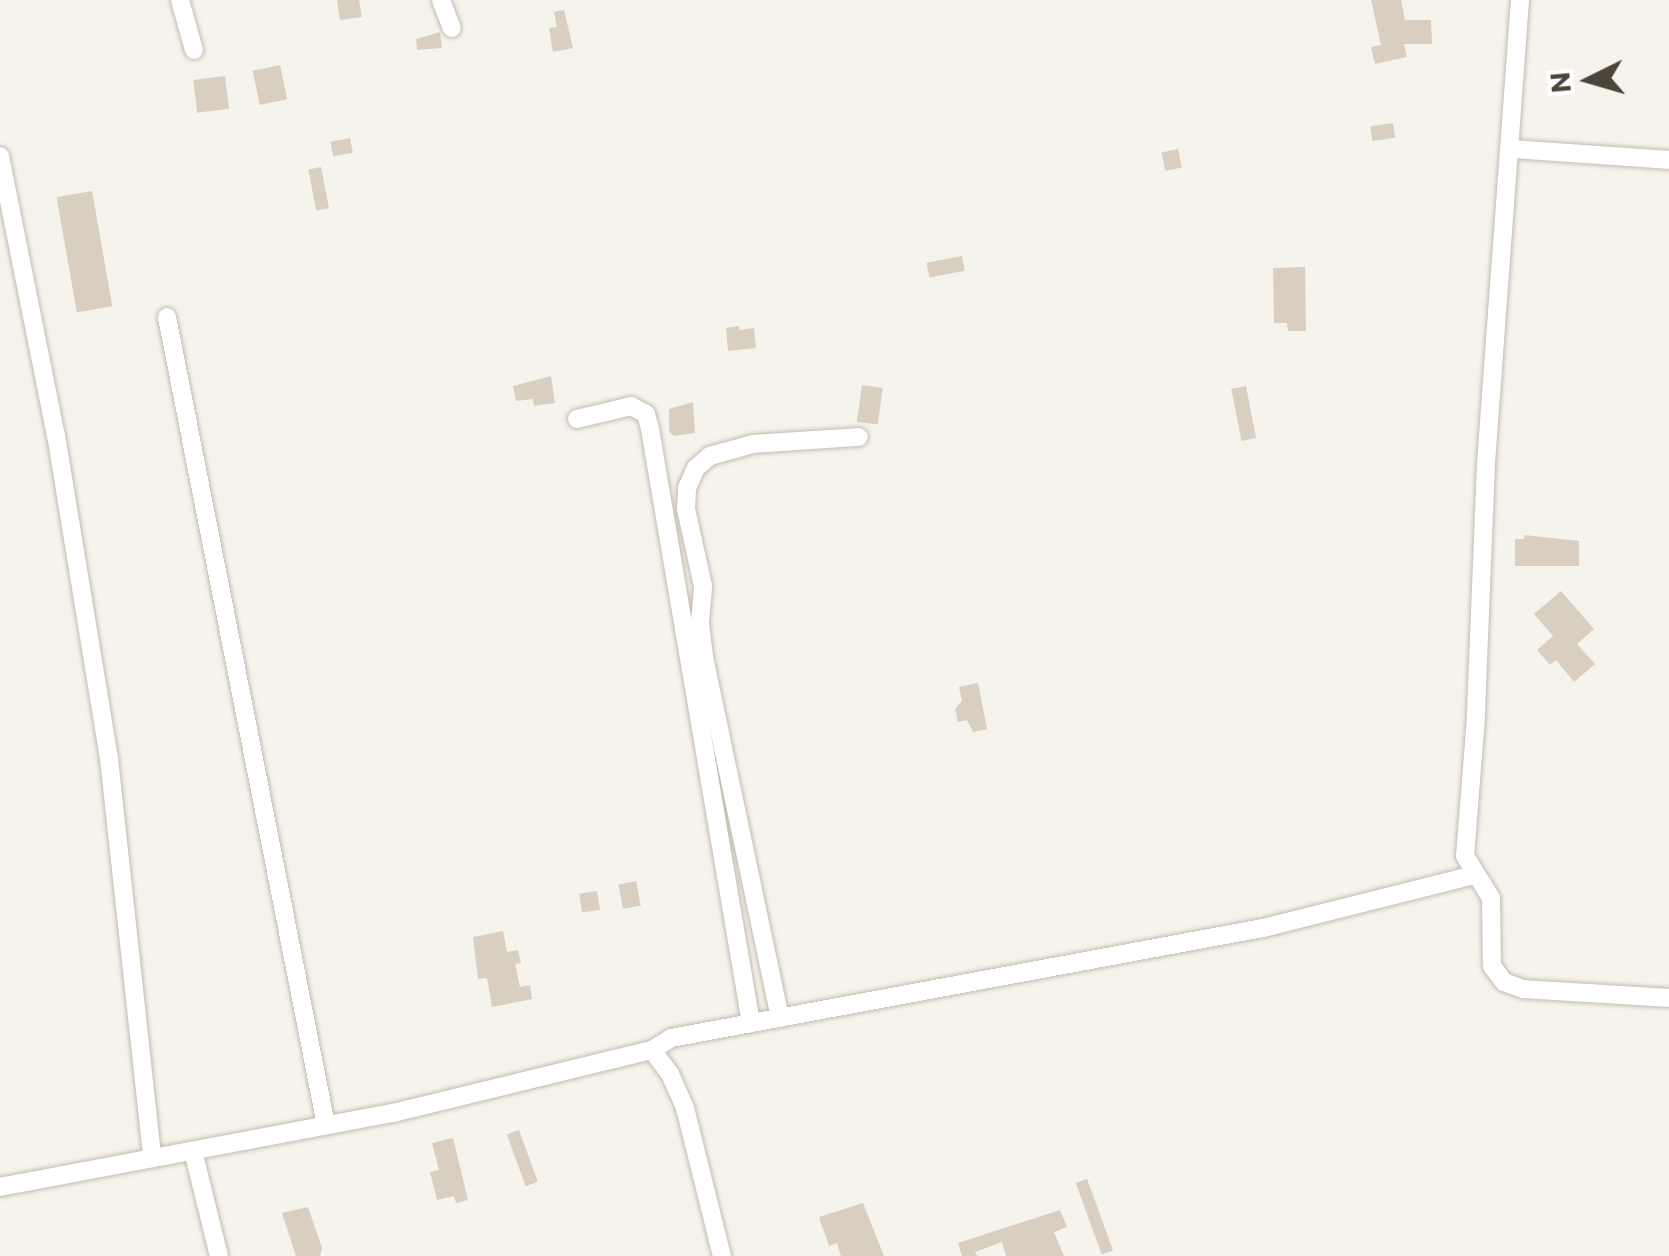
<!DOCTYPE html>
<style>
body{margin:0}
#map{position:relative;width:1669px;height:1256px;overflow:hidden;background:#f6f3ec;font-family:Commissioner,sans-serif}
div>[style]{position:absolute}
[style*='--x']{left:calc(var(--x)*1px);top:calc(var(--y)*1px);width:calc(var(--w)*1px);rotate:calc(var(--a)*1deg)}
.building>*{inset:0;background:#d8cfc1;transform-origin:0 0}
.roads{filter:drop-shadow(0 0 2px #c2bbae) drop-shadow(0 0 2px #c2bbae)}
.minor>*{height:18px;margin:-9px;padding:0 9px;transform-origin:9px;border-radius:9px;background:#fff}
span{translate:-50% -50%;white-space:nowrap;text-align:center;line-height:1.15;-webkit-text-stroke:10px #fff;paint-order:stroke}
.north{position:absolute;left:1539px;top:30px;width:100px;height:100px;-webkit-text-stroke:8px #fff;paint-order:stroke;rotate:265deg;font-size:28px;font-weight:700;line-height:40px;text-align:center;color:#4b4439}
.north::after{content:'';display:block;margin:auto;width:35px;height:45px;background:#4b4439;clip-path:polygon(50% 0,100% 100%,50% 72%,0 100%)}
</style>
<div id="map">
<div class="building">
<i style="clip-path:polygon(337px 0,359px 0,362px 17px,340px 20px)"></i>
<i style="clip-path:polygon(1371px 0,1401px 0,1405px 20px,1431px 20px,1432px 44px,1404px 44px,1407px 57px,1375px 64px,1371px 47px,1381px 45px)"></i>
<i style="clip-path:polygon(564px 10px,573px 48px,553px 52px,549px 28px,557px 27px,554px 12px)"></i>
<i style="clip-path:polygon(440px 32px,442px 48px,417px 50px,416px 39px)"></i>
<i style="left:280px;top:65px;width:35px;height:28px;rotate:78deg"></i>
<i style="left:225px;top:76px;width:33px;height:32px;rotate:83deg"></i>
<i style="left:1393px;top:123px;width:15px;height:23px;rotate:82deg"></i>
<i style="left:350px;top:138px;width:15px;height:20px;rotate:79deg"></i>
<i style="left:1178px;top:149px;width:19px;height:17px;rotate:78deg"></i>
<i style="left:321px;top:167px;width:42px;height:13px;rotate:79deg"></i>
<i style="left:92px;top:191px;width:117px;height:36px;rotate:80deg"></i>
<i style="left:962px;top:256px;width:15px;height:36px;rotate:79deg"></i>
<i style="clip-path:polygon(1305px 267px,1306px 331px,1288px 331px,1287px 323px,1274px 323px,1273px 268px)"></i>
<i style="clip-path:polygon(739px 326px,739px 330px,754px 328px,756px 348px,728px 351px,726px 328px)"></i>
<i style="clip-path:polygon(551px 376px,555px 403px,534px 406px,533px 399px,516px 401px,513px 386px)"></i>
<i style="left:862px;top:385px;width:21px;height:37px;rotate:8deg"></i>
<i style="left:1246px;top:386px;width:53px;height:15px;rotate:79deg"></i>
<i style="clip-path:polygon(693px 402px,695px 433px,674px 436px,669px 431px,669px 409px)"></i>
<i style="clip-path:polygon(1524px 535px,1579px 541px,1579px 566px,1515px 566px,1515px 539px,1524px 539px)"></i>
<i style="clip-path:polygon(1561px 591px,1594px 629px,1577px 644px,1595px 664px,1574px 682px,1556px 660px,1550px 665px,1537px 650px,1553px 636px,1534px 614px)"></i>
<i style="clip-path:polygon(978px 683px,987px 729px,973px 732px,967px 720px,958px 722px,955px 709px,962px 701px,959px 687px)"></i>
<i style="left:636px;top:881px;width:25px;height:18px;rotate:79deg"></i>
<i style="left:597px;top:891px;width:19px;height:18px;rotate:81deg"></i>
<i style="clip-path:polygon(503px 931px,507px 952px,518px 950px,521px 963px,515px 964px,520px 987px,530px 985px,532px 999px,492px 1007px,487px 978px,478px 979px,473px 937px)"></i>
<i style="left:519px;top:1130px;width:55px;height:13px;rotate:70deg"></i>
<i style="clip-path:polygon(453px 1138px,468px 1200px,456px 1203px,454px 1196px,437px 1200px,430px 1172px,439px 1170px,432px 1143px)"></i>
<i style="left:1087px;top:1179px;width:76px;height:12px;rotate:70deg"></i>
<i style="clip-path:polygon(863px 1203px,884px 1256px,841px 1256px,837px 1243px,829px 1246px,819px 1217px)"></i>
<i style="clip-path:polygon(308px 1207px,322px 1248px,320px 1256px,296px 1256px,282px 1213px)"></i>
<i style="clip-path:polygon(1060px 1210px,1067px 1227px,1054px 1232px,1064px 1256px,1006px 1256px,1002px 1242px,975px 1252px,977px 1256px,962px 1256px,958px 1243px)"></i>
</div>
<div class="roads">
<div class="minor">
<i style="--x:180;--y:0;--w:52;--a:74.4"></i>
<i style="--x:441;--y:0;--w:30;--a:69"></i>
<i style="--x:1520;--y:0;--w:464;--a:94.2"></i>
<i style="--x:1486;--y:463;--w:254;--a:92.3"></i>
<i style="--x:1476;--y:717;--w:139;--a:94.5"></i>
<i style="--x:1465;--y:856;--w:49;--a:58.2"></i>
<i style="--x:1491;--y:898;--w:68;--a:89.2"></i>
<i style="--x:1492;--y:966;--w:20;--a:53"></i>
<i style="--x:1504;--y:982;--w:20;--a:20"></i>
<i style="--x:1523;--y:989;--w:146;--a:3.5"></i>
<i style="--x:1512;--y:149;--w:157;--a:4"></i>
<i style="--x:0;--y:156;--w:285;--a:78.7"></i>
<i style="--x:56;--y:435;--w:328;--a:80.7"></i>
<i style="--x:109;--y:759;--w:401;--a:83.8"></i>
<i style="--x:167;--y:317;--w:823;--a:78.87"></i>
<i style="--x:577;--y:419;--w:56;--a:-13.5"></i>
<i style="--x:631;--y:406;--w:17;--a:28"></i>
<i style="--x:646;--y:414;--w:16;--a:75"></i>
<i style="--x:650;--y:429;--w:603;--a:80.35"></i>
<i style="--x:780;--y:1018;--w:370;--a:-101.9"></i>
<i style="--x:704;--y:656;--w:34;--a:-97"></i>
<i style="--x:700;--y:622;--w:36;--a:-85"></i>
<i style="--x:703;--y:586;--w:79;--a:-102.4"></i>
<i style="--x:686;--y:509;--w:21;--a:-87"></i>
<i style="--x:687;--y:488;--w:22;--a:-66"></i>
<i style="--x:696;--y:468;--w:18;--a:-41"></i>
<i style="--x:710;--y:456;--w:45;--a:-15.6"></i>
<i style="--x:753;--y:444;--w:106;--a:-3.8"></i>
<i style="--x:652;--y:1050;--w:22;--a:-32"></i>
<i style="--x:671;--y:1038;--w:602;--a:-10.53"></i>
<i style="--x:1263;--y:928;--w:218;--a:-14.1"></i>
<i style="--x:193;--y:1151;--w:108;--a:76.1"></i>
<i style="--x:0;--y:1187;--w:400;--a:-10.7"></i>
<i style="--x:393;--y:1113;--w:267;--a:-13.7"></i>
<i style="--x:652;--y:1050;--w:30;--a:53"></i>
<i style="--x:670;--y:1074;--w:37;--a:66"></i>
<i style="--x:685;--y:1108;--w:153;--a:76"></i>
</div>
</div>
<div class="north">N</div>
</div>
